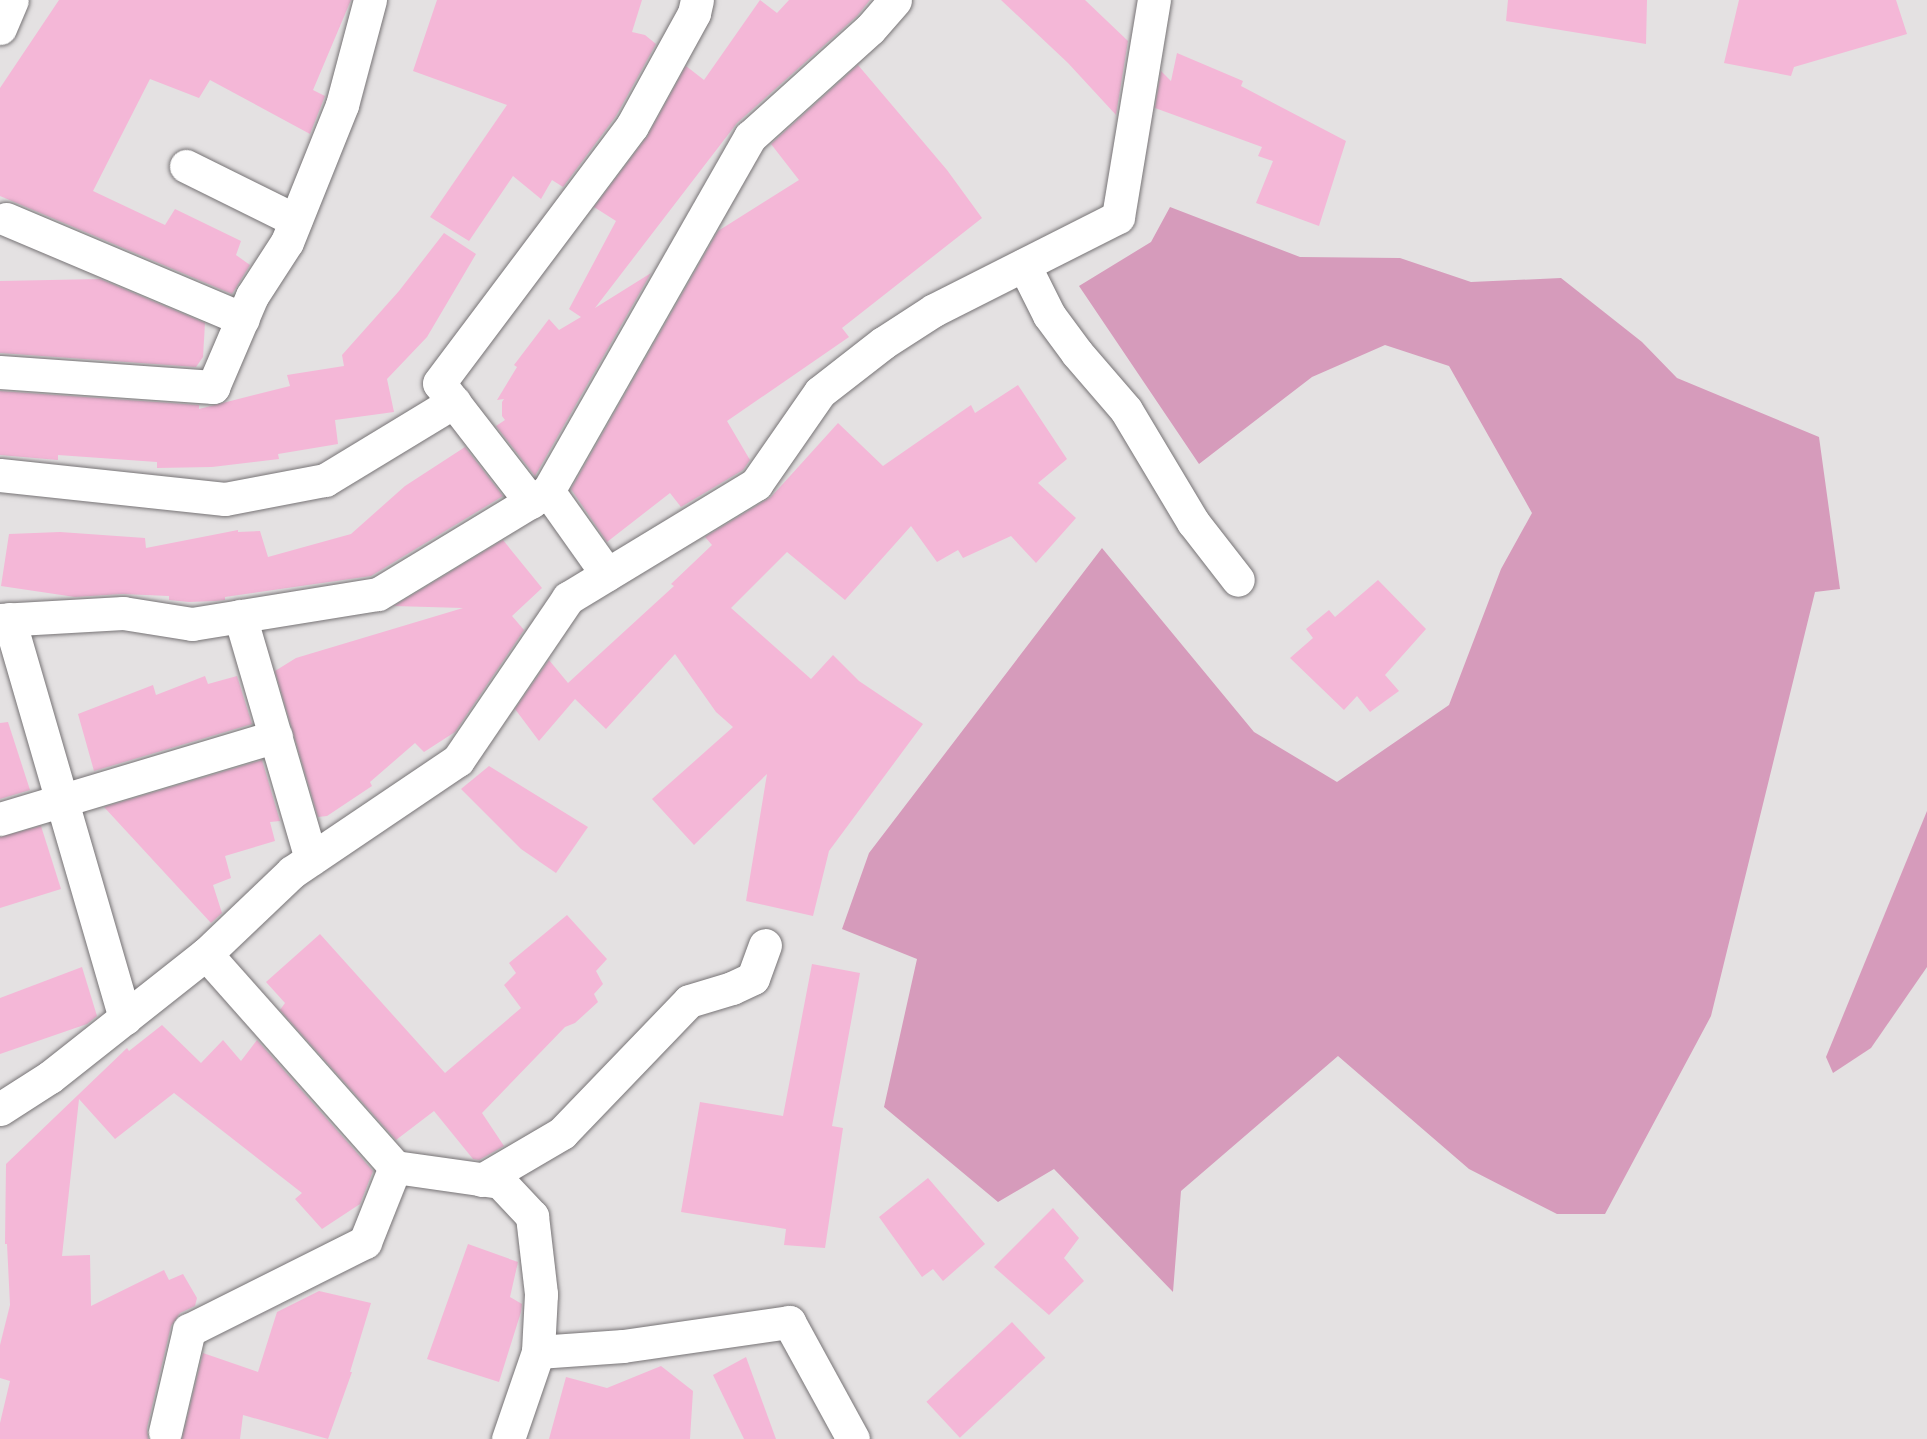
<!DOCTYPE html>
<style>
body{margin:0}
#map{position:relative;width:1927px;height:1439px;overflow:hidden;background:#e4e1e2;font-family:Jost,sans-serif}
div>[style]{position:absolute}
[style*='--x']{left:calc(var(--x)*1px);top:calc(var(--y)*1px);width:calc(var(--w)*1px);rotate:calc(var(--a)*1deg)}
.forest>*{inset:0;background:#d69bbb}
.building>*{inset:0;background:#f4b7d7;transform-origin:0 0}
.roads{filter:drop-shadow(0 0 2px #777476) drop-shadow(0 0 2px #777476)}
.minor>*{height:33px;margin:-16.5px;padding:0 16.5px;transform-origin:16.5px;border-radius:16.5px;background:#fff}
span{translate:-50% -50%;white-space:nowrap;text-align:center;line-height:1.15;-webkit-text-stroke:4.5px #f1eef0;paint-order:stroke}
</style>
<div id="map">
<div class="forest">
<i style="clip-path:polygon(1170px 207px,1300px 257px,1400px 258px,1471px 282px,1561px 278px,1642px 342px,1677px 378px,1819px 437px,1840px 589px,1815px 592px,1711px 1016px,1605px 1214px,1557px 1214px,1469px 1169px,1338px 1056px,1181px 1191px,1173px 1292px,1054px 1169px,998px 1202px,884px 1107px,917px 959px,842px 929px,869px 853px,1102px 548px,1254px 732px,1337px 782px,1449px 705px,1501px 569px,1532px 513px,1449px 366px,1385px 345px,1312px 377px,1199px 464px,1079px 286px,1151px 242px)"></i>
<i style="clip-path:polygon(1927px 811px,1927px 967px,1871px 1048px,1833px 1073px,1826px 1057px)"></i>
</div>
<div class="building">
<i style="clip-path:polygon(59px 0,351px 0,313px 90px,325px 96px,310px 134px,210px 80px,199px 98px,150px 79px,93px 191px,165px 225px,175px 209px,241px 241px,236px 255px,250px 265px,232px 294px,0 196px,0 88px)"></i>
<i style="clip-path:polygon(437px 0,642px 0,632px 32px,645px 35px,656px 44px,616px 116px,563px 187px,552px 180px,541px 199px,513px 176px,469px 241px,430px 217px,507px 105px,413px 71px)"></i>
<i style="clip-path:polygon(760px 0,777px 13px,789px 0,870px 0,857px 16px,737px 123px,595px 308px,651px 273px,535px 476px,496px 426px,505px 420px,502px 416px,502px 402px,504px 399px,497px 400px,517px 367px,514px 365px,549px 319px,559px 330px,581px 317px,569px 309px,616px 221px,594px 207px,647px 137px,686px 66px,704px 80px)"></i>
<i style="clip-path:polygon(1001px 0,1085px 0,1128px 41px,1116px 115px,1068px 63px)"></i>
<i style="clip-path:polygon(1508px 0,1647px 0,1646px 44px,1506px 21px)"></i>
<i style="clip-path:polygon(1739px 0,1896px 0,1907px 34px,1794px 67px,1791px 76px,1724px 63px)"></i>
<i style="clip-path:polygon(1177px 53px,1243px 81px,1241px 86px,1346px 141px,1319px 226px,1256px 203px,1273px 161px,1258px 156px,1262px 147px,1155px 108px,1161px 71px,1171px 81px)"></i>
<i style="clip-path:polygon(858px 65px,947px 170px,982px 218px,842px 328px,849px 337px,727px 421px,750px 460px,743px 470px,681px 507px,670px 493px,607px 542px,571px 489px,718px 231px,799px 180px,771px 144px)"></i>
<i style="clip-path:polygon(444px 233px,476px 254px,427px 337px,387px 379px,394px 412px,335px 420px,338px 444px,278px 454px,279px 459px,212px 467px,157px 468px,157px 462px,58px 455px,58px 460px,0 455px,0 391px,199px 405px,199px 409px,290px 386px,287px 375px,344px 366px,342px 355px,399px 291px)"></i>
<i style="clip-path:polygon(100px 279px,205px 323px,203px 357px,196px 367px,0 353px,0 281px)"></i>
<i style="clip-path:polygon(1018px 385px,1067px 459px,1038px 483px,1076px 518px,1036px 563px,1011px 536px,963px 558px,958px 550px,937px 562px,911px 526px,845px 600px,787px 552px,731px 608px,811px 679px,833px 655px,859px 681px,923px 724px,829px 851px,813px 916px,746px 901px,767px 774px,694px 845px,652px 799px,733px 727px,716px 712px,675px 654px,606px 729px,575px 699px,539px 741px,515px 709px,549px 660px,568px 683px,674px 586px,671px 584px,712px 545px,705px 537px,771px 497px,838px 423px,883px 466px,971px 405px,975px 413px)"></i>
<i style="clip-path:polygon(465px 447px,503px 496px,371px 576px,225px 597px,225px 600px,215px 601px,189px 602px,169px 600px,169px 596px,122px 594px,75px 597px,1px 586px,9px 534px,60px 532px,145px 538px,146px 548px,238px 530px,238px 532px,260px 531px,268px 557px,351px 534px,405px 486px)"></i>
<i style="clip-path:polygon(503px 540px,542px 588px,512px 616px,524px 630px,455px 732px,424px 752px,415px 743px,370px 782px,372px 786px,327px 816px,318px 817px,275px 671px,296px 658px,463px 608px,394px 606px)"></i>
<i style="clip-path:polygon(1378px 580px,1426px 629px,1385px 675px,1399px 691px,1370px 712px,1357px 696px,1344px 710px,1290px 658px,1313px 638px,1306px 629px,1329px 610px,1335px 617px)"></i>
<i style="clip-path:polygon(205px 676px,208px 684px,237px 676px,252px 724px,94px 771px,78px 714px,153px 685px,156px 695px)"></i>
<i style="clip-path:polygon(8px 722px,30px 790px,0 799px,0 723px)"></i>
<i style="clip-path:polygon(262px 760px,280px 821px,270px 822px,275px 841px,225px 856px,231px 878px,213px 885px,222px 913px,211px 923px,104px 807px)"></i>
<i style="clip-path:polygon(489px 766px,588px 827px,556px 873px,521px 849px,461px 789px)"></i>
<i style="clip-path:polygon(41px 826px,61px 889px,0 908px,0 837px)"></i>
<i style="clip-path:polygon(567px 915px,607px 959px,596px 971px,603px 984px,594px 994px,598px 1002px,575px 1023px,565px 1027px,482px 1113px,504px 1146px,479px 1160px,473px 1159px,434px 1111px,396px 1140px,280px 1010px,285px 1003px,266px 982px,320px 934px,445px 1073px,521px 1008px,504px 985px,516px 973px,509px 963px)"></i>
<i style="clip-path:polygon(812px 964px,860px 973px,832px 1126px,843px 1128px,825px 1248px,784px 1245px,786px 1229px,681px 1212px,700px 1102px,783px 1116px)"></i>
<i style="clip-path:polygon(82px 967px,97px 1016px,87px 1024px,0 1054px,0 998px)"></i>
<i style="clip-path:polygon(162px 1025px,201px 1063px,223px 1040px,241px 1061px,257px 1040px,373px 1171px,360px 1204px,322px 1229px,295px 1199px,302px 1193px,174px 1093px,115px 1139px,79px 1099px,62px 1256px,90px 1255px,91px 1306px,164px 1270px,169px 1280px,183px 1274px,197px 1298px,195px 1306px,180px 1313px,171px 1326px,147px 1428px,148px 1439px,0 1439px,0 1423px,10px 1381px,0 1378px,0 1345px,10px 1305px,7px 1244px,5px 1244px,6px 1164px,127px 1048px,129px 1051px)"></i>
<i style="clip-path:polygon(928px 1178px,985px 1244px,943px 1281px,933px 1269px,922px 1277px,879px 1217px)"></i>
<i style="clip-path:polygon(1053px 1208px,1079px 1238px,1064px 1258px,1084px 1281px,1049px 1315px,994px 1267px)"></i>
<i style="clip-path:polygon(468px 1244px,518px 1262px,510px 1297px,522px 1304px,521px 1312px,499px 1382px,427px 1359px)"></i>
<i style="clip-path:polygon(319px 1291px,371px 1303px,350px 1372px,352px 1372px,328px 1439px,243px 1415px,240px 1439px,182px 1439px,203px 1353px,258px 1372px,277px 1312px)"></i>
<i style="left:1012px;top:1322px;width:49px;height:117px;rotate:47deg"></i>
<i style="clip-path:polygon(746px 1357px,776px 1439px,744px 1439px,713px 1375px)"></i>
<i style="clip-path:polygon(661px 1366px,693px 1391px,690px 1439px,549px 1439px,566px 1377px,607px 1388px)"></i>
</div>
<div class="roads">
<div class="minor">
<i style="--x:0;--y:28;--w:30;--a:-67"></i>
<i style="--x:186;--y:166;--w:122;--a:26.4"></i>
<i style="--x:6;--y:219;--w:257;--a:22.9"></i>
<i style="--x:1024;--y:265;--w:56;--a:63.4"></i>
<i style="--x:1049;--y:315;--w:47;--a:53.6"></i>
<i style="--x:1077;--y:353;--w:75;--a:49.3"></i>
<i style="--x:1126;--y:410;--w:131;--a:59.1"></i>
<i style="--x:1193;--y:522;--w:73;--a:52.2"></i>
<i style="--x:0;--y:372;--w:214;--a:4"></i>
<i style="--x:213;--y:387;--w:99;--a:-66.8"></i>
<i style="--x:252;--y:296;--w:64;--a:-57.1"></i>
<i style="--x:287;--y:242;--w:148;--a:-68.1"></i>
<i style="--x:342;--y:105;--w:109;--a:-75.1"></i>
<i style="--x:0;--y:475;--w:226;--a:6.1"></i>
<i style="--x:225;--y:499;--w:102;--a:-10.8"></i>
<i style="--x:325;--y:480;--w:151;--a:-31.2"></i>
<i style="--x:548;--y:491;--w:102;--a:54.6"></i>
<i style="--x:531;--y:502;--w:150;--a:-127.7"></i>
<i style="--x:439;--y:383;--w:321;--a:-53.1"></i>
<i style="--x:632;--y:126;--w:129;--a:-61.2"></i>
<i style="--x:694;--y:13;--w:13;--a:-77"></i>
<i style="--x:240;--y:616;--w:253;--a:73.7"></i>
<i style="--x:9;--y:619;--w:416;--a:73.8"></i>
<i style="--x:0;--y:620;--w:123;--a:-3.3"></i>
<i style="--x:123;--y:613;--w:70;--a:9.1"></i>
<i style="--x:192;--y:624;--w:188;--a:-9.2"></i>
<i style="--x:378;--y:594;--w:199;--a:-31.2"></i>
<i style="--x:548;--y:491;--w:408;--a:-60.3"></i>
<i style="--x:750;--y:137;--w:161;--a:-42"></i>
<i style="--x:870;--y:29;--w:38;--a:-49"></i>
<i style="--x:0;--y:819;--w:288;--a:-16.7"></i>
<i style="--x:206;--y:954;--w:285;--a:48.4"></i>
<i style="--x:395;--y:1167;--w:106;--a:8.1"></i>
<i style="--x:500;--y:1182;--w:47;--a:46.7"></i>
<i style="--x:532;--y:1216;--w:79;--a:83.4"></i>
<i style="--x:541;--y:1294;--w:58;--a:93"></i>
<i style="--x:538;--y:1352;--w:85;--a:-4"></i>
<i style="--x:623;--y:1346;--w:168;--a:-8.2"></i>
<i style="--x:789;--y:1322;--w:133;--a:61.3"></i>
<i style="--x:0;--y:1109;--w:59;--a:-32.6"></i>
<i style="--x:50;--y:1077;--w:199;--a:-38.3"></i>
<i style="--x:206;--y:954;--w:119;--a:-43.6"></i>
<i style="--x:292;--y:872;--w:200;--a:-34"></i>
<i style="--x:458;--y:760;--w:196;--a:-55.8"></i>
<i style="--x:568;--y:598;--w:220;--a:-31.2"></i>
<i style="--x:756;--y:484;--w:112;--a:-55.2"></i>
<i style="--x:820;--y:392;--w:80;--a:-37.9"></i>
<i style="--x:883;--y:343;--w:61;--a:-32.9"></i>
<i style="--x:934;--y:310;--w:206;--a:-26.8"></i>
<i style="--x:1118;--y:217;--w:220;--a:-80.6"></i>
<i style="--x:482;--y:1180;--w:93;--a:-30.4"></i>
<i style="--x:562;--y:1133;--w:183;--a:-46.1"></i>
<i style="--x:689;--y:1001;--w:45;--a:-16.8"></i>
<i style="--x:732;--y:988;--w:23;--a:-25"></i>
<i style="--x:753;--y:978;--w:35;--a:-70"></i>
<i style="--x:165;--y:1432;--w:105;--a:-76.8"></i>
<i style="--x:189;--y:1330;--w:197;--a:-26.6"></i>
<i style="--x:365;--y:1242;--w:81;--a:-68.2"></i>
<i style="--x:508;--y:1439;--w:92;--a:-71"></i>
</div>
</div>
</div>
